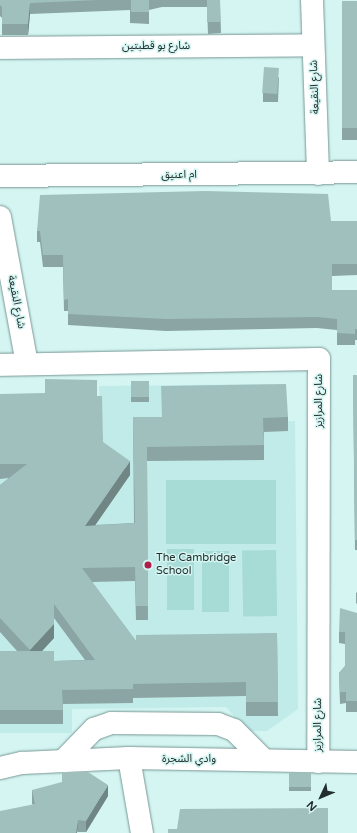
<!DOCTYPE html>
<meta charset="utf-8">
<style>
body{margin:0}
#map{position:relative;width:357px;height:833px;overflow:hidden;background:#d4f5f2;font-family:"Varela Round","Noto Sans Arabic",sans-serif}
div>[style]{position:absolute}
[style*='--x']{left:calc(var(--x)*1px);top:calc(var(--y)*1px);width:calc(var(--w)*1px);rotate:calc(var(--a)*1deg)}
.built>*{inset:0;background:#c1ebe8}
.green>*{inset:0;background:#a6dbd6;transform-origin:0 0}
.roads{filter:drop-shadow(0 0 1px #789794) drop-shadow(0 0 1px #789794)}
.minor>*{height:22px;margin:-11px;padding:0 11px;transform-origin:11px;border-radius:11px;background:#fff}
.wall>*{inset:0;background:#8aa5a3;transform-origin:0 0}
.shaded-wall>*{inset:0;background:#708685}
.building>*{inset:0;background:#a0c0be;transform-origin:0 0}
.dots>*{width:11px;height:11px;translate:-50% -50%;box-sizing:border-box;border:2px solid #d4f5f2;border-radius:50%}
span{translate:-50% -50%;white-space:nowrap;text-align:center;line-height:1.15;-webkit-text-stroke:3px #d4f5f2;paint-order:stroke}
.street-label{font-size:11px;color:#232f2e}
.poi-label{font-size:11px;color:#232f2e}
.left{translate:0 -50%;text-align:left}
.north{position:absolute;left:301px;top:777px;width:40px;height:40px;-webkit-text-stroke:3px #d4f5f2;paint-order:stroke;rotate:226deg;font-size:11px;font-weight:700;line-height:16px;text-align:center;color:#232f2e}
.north::after{content:'';display:block;margin:auto;width:14px;height:18px;background:#232f2e;clip-path:polygon(50% 0,100% 100%,50% 72%,0 100%)}
</style>
<div id="map">
<div class="built">
<i style="clip-path:polygon(272px 384px,272px 422px,295px 421px,298px 709px,267px 731px,247px 731px,226px 707px,72px 709px,72px 733px,0 733px,0 408px,100px 407px,99px 386px)"></i>
</div>
<div class="green">
<i style="left:166px;top:480px;width:110px;height:64px"></i>
<i style="left:167px;top:549px;width:27px;height:61px"></i>
<i style="left:276px;top:550px;width:66px;height:34px;rotate:89deg"></i>
<i style="left:202px;top:551px;width:27px;height:61px"></i>
</div>
<div class="roads">
<div class="minor">
<i style="--x:312;--y:0;--w:174;--a:88"></i>
<i style="--x:0;--y:48;--w:313;--a:-0.5"></i>
<i style="--x:0;--y:176;--w:357;--a:-0.6"></i>
<i style="--x:0;--y:217;--w:149;--a:79.6"></i>
<i style="--x:0;--y:365;--w:319;--a:-1.1"></i>
<i style="--x:319;--y:359;--w:403;--a:90.1"></i>
<i style="--x:129;--y:758;--w:76;--a:80.2"></i>
<i style="--x:63;--y:761;--w:45;--a:-45.9"></i>
<i style="--x:94;--y:729;--w:18;--a:-19"></i>
<i style="--x:111;--y:723;--w:107;--a:0.5"></i>
<i style="--x:218;--y:724;--w:17;--a:21"></i>
<i style="--x:234;--y:730;--w:41;--a:45"></i>
<i style="--x:0;--y:768;--w:23;--a:-13"></i>
<i style="--x:22;--y:763;--w:107;--a:-2.7"></i>
<i style="--x:129;--y:758;--w:228;--a:1"></i>
</div>
</div>
<div class="wall">
<i style="clip-path:polygon(0 0,220px 0,221px 33px,208px 34px,207px 7px,162px 7px,149px 10px,149px 24px,130px 23px,130px 10px,30px 14px,28px 35px,2px 35px,2px 18px,0 16px)"></i>
<i style="left:342px;top:1px;width:15px;height:139px"></i>
<i style="clip-path:polygon(279px 77px,278px 102px,263px 102px,263px 93px)"></i>
<i style="clip-path:polygon(331px 221px,357px 221px,357px 275px,332px 276px,332px 290px,357px 290px,357px 340px,355px 340px,355px 345px,337px 345px,337px 330px,317px 328px,166px 331px,68px 325px,68px 311px,64px 311px,63px 267px,43px 267px,40px 242px,37px 242px,37px 231px)"></i>
<i style="clip-path:polygon(353px 375px,357px 375px,357px 550px,355px 550px)"></i>
<i style="left:131px;top:381px;width:18px;height:21px"></i>
<i style="clip-path:polygon(evenodd,0 394px,97px 396px,103px 442px,130px 475px,95px 525px,134px 523px,133px 417px,288px 417px,288px 431px,264px 432px,264px 460px,147px 461px,148px 620px,136px 620px,135px 581px,92px 582px,136px 641px,277px 633px,278px 716px,246px 716px,246px 696px,133px 698px,133px 703px,63px 704px,63px 724px,0 724px,0 651px,17px 651px,0 632px,0 485px,9px 478px,0 479px,0 394px,54px 618px,85px 660px,54px 661px,42px 651px,54px 638px,54px 618px)"></i>
<i style="clip-path:polygon(357px 592px,357px 604px,356px 603px,356px 593px)"></i>
<i style="clip-path:polygon(357px 613px,357px 716px,357px 712px,346px 712px,346px 703px,340px 704px,339px 673px,345px 666px,345px 644px,339px 643px,339px 632px)"></i>
<i style="left:311px;top:773px;width:18px;height:22px;rotate:90deg"></i>
<i style="clip-path:polygon(32px 790px,108px 796px,86px 832px,78px 832px,32px 804px)"></i>
</div>
<div class="shaded-wall">
<i style="clip-path:polygon(30px 3px,30px 14px,28px 35px,28px 24px)"></i>
<i style="clip-path:polygon(130px 461px,130px 475px,85px 540px,85px 526px)"></i>
<i style="clip-path:polygon(54px 624px,54px 638px,30px 664px,30px 650px)"></i>
<i style="clip-path:polygon(108px 785px,108px 796px,86px 832px,86px 821px)"></i>
<i style="clip-path:polygon(78px 820px,77px 833px,76px 833px)"></i>
</div>
<div class="building">
<i style="clip-path:polygon(0 0,98px 0,30px 3px,28px 24px,2px 24px,2px 7px,0 5px)"></i>
<i style="left:131px;top:0;width:18px;height:12px"></i>
<i style="left:207px;top:0;width:13px;height:22px"></i>
<i style="left:342px;top:1px;width:15px;height:127px"></i>
<i style="left:264px;top:67px;width:15px;height:26px;rotate:4deg"></i>
<i style="clip-path:polygon(205px 191px,328px 194px,331px 221px,357px 221px,357px 264px,332px 264px,332px 290px,357px 290px,357px 329px,355px 329px,355px 334px,337px 333px,337px 319px,317px 317px,166px 319px,68px 314px,68px 299px,64px 300px,63px 255px,43px 255px,40px 231px,37px 231px,40px 195px)"></i>
<i style="clip-path:polygon(353px 375px,357px 375px,357px 540px,355px 540px)"></i>
<i style="clip-path:polygon(45px 379px,97px 380px,97px 396px,102px 396px,103px 442px,130px 461px,85px 526px,135px 523px,133px 417px,162px 417px,161px 386px,286px 384px,288px 417px,263px 418px,264px 445px,147px 447px,148px 606px,136px 606px,135px 567px,82px 568px,136px 641px,136px 635px,277px 633px,278px 702px,246px 702px,246px 682px,133px 684px,133px 689px,62px 690px,63px 710px,0 710px,0 651px,54px 651px,54px 661px,95px 660px,54px 604px,54px 624px,30px 650px,0 618px,0 485px,27px 464px,0 464px,0 394px,45px 393px)"></i>
<i style="left:131px;top:381px;width:18px;height:16px"></i>
<i style="clip-path:polygon(340px 608px,357px 613px,357px 704px,357px 701px,346px 701px,346px 692px,340px 692px,339px 673px,345px 666px,345px 632px,339px 632px)"></i>
<i style="clip-path:polygon(62px 772px,88px 772px,108px 785px,86px 821px,78px 820px,76px 833px,0 833px,0 811px,35px 804px,32px 790px,62px 782px)"></i>
<i style="left:311px;top:773px;width:14px;height:22px;rotate:90deg"></i>
<i style="clip-path:polygon(328px 808px,328px 833px,168px 833px,168px 829px,177px 829px,180px 809px)"></i>
</div>
<div class="dots">
<i style="left:148px;top:565px;background:#b01d4a"></i>
</div>
<div class="street-label">
<span style="left:156px;top:46px">شارع بو قطبتين</span>
<span style="left:315px;top:87px;rotate:-92deg">شارع النقيعة</span>
<span style="left:179px;top:175px">ام اعنيق</span>
<span style="left:16px;top:302px;rotate:79deg">شارع النقيعة</span>
<span style="left:319px;top:401px;rotate:-90deg">شارع المرازيز</span>
<span style="left:318px;top:725px;rotate:-90deg">شارع المرازيز</span>
<span style="left:189px;top:759px">وادي الشجرة</span>
</div>
<div class="poi-label">
<span class="left" style="left:156px;top:565px">The Cambridge<br>School</span>
</div>
<div class="north">N</div>
</div>
